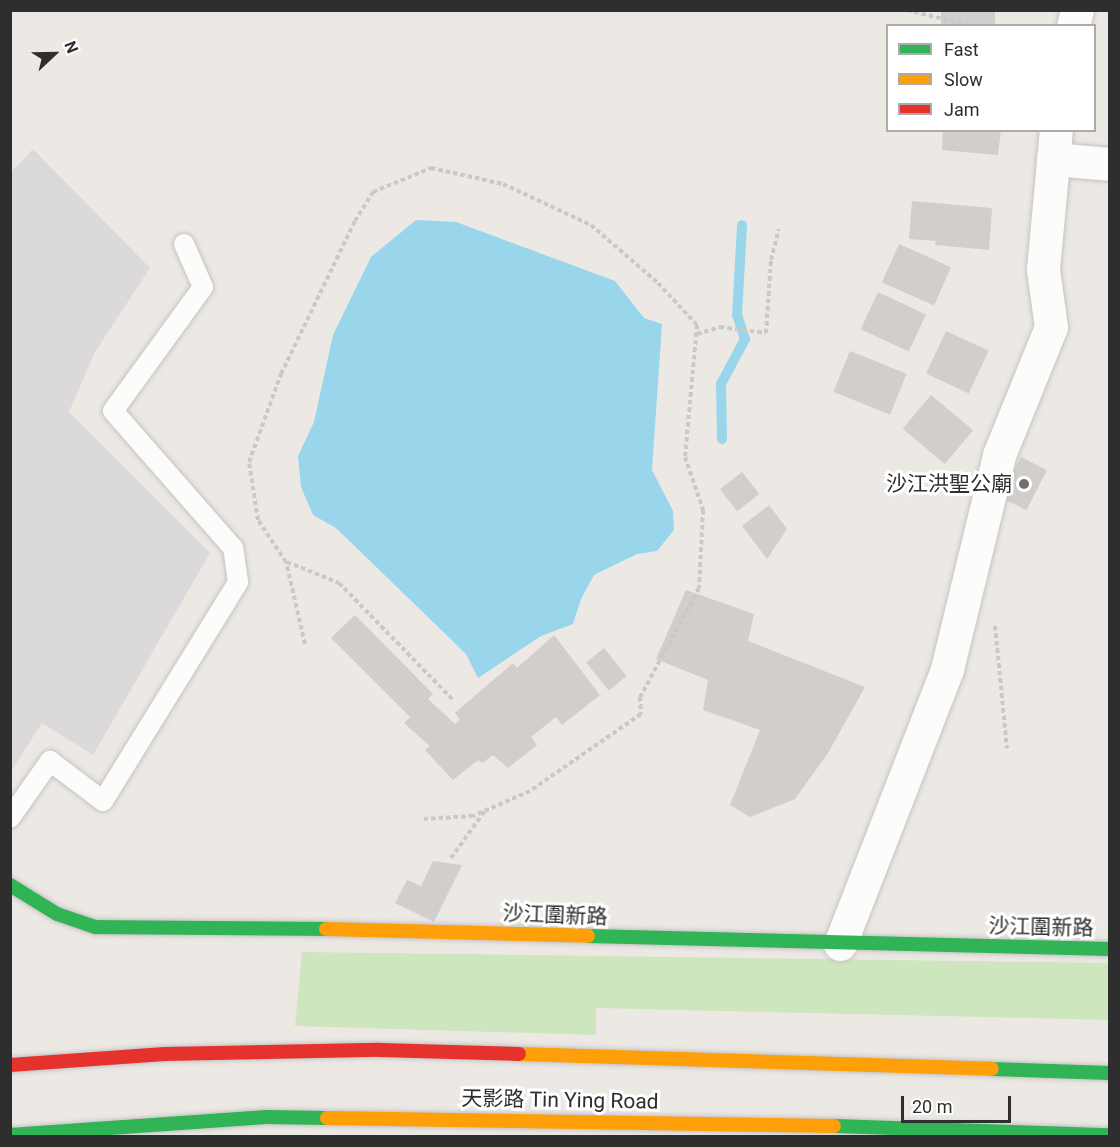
<!DOCTYPE html>
<meta charset="utf-8">
<style>
body{margin:0}
#map{position:relative;width:1120px;height:1147px;overflow:hidden;background:#ece8e4;font-family:Roboto,"Noto Sans SC",sans-serif}
div>[style]{position:absolute}
[style*='--x']{left:calc(var(--x)*1px);top:calc(var(--y)*1px);width:calc(var(--w)*1px);rotate:calc(var(--a)*1deg)}
.industrial>*{inset:0;background:#dcd9db}
.green>*{inset:0;background:#cee6be}
.water>*{inset:0;background:#99d6ec}
.stream>*{height:10px;margin:-5px;padding:0 5px;transform-origin:5px;border-radius:5px;background:#99d6ec}
.building>*{inset:0;background:#d1cecb;transform-origin:0 0}
.path>*{height:4px;margin-top:-2px;transform-origin:0;background:repeating-linear-gradient(90deg,#c9c9c8 0 4.5px,transparent 0 7.5px)}
.roads{filter:drop-shadow(0 0 2px #c5c4c5) drop-shadow(0 0 2px #c5c4c5)}
.lane>*{height:20px;margin:-10px;padding:0 10px;transform-origin:10px;border-radius:10px;background:#fcfcfb}
.street>*{height:33px;margin:-16.5px;padding:0 16.5px;transform-origin:16.5px;border-radius:16.5px;background:#fcfcfb}
.fast>*{height:14px;margin:-7px;padding:0 7px;transform-origin:7px;border-radius:7px;background:#30b455}
.slow>*{height:14px;margin:-7px;padding:0 7px;transform-origin:7px;border-radius:7px;background:#ff9f0a}
.jam>*{height:14px;margin:-7px;padding:0 7px;transform-origin:7px;border-radius:7px;background:#e5322d}
.dots>*{width:16px;height:16px;translate:-50% -50%;box-sizing:border-box;border:3px solid #fff;border-radius:50%}
span{translate:-50% -50%;white-space:nowrap;text-align:center;line-height:1.15;-webkit-text-stroke:6px #fff;paint-order:stroke}
.poi-label{font-size:21px;color:#2e2e2e}
.right{translate:-100% -50%;text-align:right}
.street-label{font-size:21px;color:#2e2e2e}
.frame{position:absolute;inset:0;border:12px solid #2e2e2e;pointer-events:none}
.legend{position:absolute;left:886px;top:24px;width:210px;height:108px;box-sizing:border-box;background:#fff;border:2px solid #ababab;margin:0;padding:8px 10px;list-style:none;font-size:18px;color:#2e2e2e}
.legend li{display:flex;align-items:center;gap:12px;height:30px}
.legend b{width:30px;border:2px solid #ababab}
.north{position:absolute;left:24px;top:24px;width:60px;height:60px;-webkit-text-stroke:4px #fff;paint-order:stroke;rotate:68deg;font-size:16px;font-weight:700;line-height:24px;text-align:center;color:#2e2e2e}
.north::after{content:'';display:block;margin:auto;width:21px;height:27px;background:#2e2e2e;clip-path:polygon(50% 0,100% 100%,50% 72%,0 100%)}
.scale{position:absolute;left:901px;top:1096px;width:110px;height:27px;box-sizing:border-box;border:3px solid #2e2e2e;border-top:0;padding-left:8px;font-size:18px;line-height:21px;white-space:nowrap;color:#2e2e2e;-webkit-text-stroke:4px #fff;paint-order:stroke}
</style>
<div id="map">
<div class="industrial">
<i style="clip-path:polygon(33px 149px,150px 268px,95px 352px,69px 412px,210px 553px,93px 755px,42px 723px,11px 771px,10px 173px)"></i>
</div>
<div class="green">
<i style="clip-path:polygon(302px 952px,1109px 963px,1109px 1020px,596px 1008px,596px 1035px,295px 1026px)"></i>
</div>
<div class="water">
<i style="clip-path:polygon(416px 220px,456px 222px,615px 281px,644px 318px,662px 324px,652px 470px,673px 511px,674px 530px,657px 551px,637px 554px,594px 575px,581px 599px,573px 624px,541px 636px,478px 678px,466px 654px,336px 528px,313px 515px,301px 487px,298px 456px,314px 422px,333px 335px,371px 257px)"></i>
</div>
<div class="stream">
<i style="--x:722;--y:439;--w:55;--a:-91"></i>
<i style="--x:721;--y:384;--w:51;--a:-61.9"></i>
<i style="--x:745;--y:339;--w:25;--a:-108"></i>
<i style="--x:737;--y:315;--w:90;--a:-86.8"></i>
</div>
<div class="building">
<i style="left:941px;top:10px;width:54px;height:16px"></i>
<i style="clip-path:polygon(943px 130px,1001px 130px,998px 155px,942px 150px)"></i>
<i style="clip-path:polygon(912px 201px,992px 208px,989px 250px,935px 245px,936px 241px,909px 239px)"></i>
<i style="left:899px;top:244px;width:57px;height:42px;rotate:24deg"></i>
<i style="left:878px;top:292px;width:53px;height:41px;rotate:25deg"></i>
<i style="left:946px;top:331px;width:47px;height:47px;rotate:25deg"></i>
<i style="left:850px;top:351px;width:61px;height:44px;rotate:22deg"></i>
<i style="left:931px;top:395px;width:55px;height:44px;rotate:40deg"></i>
<i style="left:1021px;top:457px;width:29px;height:45px;rotate:27deg"></i>
<i style="left:742px;top:472px;width:28px;height:28px;rotate:52deg"></i>
<i style="clip-path:polygon(769px 505px,787px 529px,767px 559px,742px 526px)"></i>
<i style="clip-path:polygon(686px 590px,754px 614px,748px 641px,865px 687px,828px 753px,795px 799px,750px 817px,730px 805px,760px 730px,703px 710px,708px 680px,656px 659px)"></i>
<i style="clip-path:polygon(355px 615px,433px 694px,428px 699px,455px 724px,460px 720px,455px 713px,513px 663px,517px 668px,554px 635px,600px 695px,562px 725px,556px 717px,531px 737px,537px 745px,508px 768px,493px 755px,482px 763px,478px 760px,453px 780px,425px 750px,430px 746px,404px 723px,410px 717px,331px 638px)"></i>
<i style="left:604px;top:648px;width:36px;height:23px;rotate:51deg"></i>
<i style="clip-path:polygon(433px 861px,462px 865px,434px 922px,395px 903px,407px 880px,421px 886px)"></i>
</div>
<div class="path">
<i style="--x:907;--y:10;--w:67;--a:13.8"></i>
<i style="--x:697;--y:334;--w:24;--a:-17"></i>
<i style="--x:720;--y:327;--w:46;--a:7.4"></i>
<i style="--x:766;--y:333;--w:73;--a:-86.1"></i>
<i style="--x:771;--y:260;--w:32;--a:-76"></i>
<i style="--x:287;--y:562;--w:56;--a:22"></i>
<i style="--x:339;--y:583;--w:165;--a:45.7"></i>
<i style="--x:995;--y:626;--w:123;--a:84.4"></i>
<i style="--x:305;--y:644;--w:84;--a:-103"></i>
<i style="--x:286;--y:562;--w:50;--a:-123.7"></i>
<i style="--x:258;--y:520;--w:59;--a:-98.8"></i>
<i style="--x:249;--y:462;--w:94;--a:-70"></i>
<i style="--x:281;--y:374;--w:170;--a:-64.2"></i>
<i style="--x:355;--y:221;--w:34;--a:-58"></i>
<i style="--x:373;--y:192;--w:63;--a:-22.5"></i>
<i style="--x:431;--y:168;--w:74;--a:12.5"></i>
<i style="--x:503;--y:184;--w:97;--a:25"></i>
<i style="--x:591;--y:225;--w:89;--a:40.9"></i>
<i style="--x:658;--y:283;--w:57;--a:47.1"></i>
<i style="--x:697;--y:325;--w:133;--a:95.2"></i>
<i style="--x:685;--y:457;--w:56;--a:71.2"></i>
<i style="--x:703;--y:510;--w:78;--a:92.9"></i>
<i style="--x:699;--y:588;--w:124;--a:118.4"></i>
<i style="--x:640;--y:697;--w:17;--a:87"></i>
<i style="--x:641;--y:714;--w:135;--a:145.3"></i>
<i style="--x:530;--y:791;--w:62;--a:156.3"></i>
<i style="--x:473;--y:816;--w:51;--a:176.6"></i>
<i style="--x:451;--y:858;--w:57;--a:-54.3"></i>
</div>
<div class="roads">
<div class="lane">
<i style="--x:10;--y:818;--w:70;--a:-54.9"></i>
<i style="--x:50;--y:761;--w:66;--a:37"></i>
<i style="--x:103;--y:801;--w:257;--a:-58.3"></i>
<i style="--x:238;--y:582;--w:34;--a:-98"></i>
<i style="--x:233;--y:548;--w:182;--a:-131.2"></i>
<i style="--x:113;--y:411;--w:153;--a:-54"></i>
<i style="--x:203;--y:287;--w:47;--a:-113.8"></i>
</div>
<div class="street">
<i style="--x:1073;--y:26;--w:16;--a:-76"></i>
<i style="--x:1053;--y:159;--w:57;--a:5"></i>
<i style="--x:840;--y:944;--w:295;--a:-68.7"></i>
<i style="--x:947;--y:669;--w:220;--a:-76.3"></i>
<i style="--x:999;--y:455;--w:138;--a:-67.9"></i>
<i style="--x:1051;--y:327;--w:59;--a:-97.9"></i>
<i style="--x:1043;--y:269;--w:140;--a:-84.7"></i>
</div>
<div class="fast">
<i style="--x:10;--y:885;--w:55;--a:31.7"></i>
<i style="--x:57;--y:914;--w:40;--a:18.9"></i>
<i style="--x:95;--y:927;--w:231;--a:0.5"></i>
<i style="--x:588;--y:936;--w:522;--a:1.43"></i>
<i style="--x:992;--y:1069;--w:118;--a:1.9"></i>
<i style="--x:834;--y:1126;--w:276;--a:1.9"></i>
<i style="--x:10;--y:1135;--w:257;--a:-4"></i>
<i style="--x:266;--y:1117;--w:61;--a:0.9"></i>
</div>
<div class="slow">
<i style="--x:326;--y:929;--w:262;--a:1.5"></i>
<i style="--x:519;--y:1054;--w:473;--a:1.8"></i>
<i style="--x:327;--y:1118;--w:507;--a:0.9"></i>
</div>
<div class="jam">
<i style="--x:10;--y:1065;--w:155;--a:-4.1"></i>
<i style="--x:165;--y:1054;--w:215;--a:-1.1"></i>
<i style="--x:380;--y:1050;--w:139;--a:1.6"></i>
</div>
</div>
<div class="dots">
<i style="left:1024px;top:484px;background:#706f6e"></i>
</div>
<div class="poi-label">
<span class="right" style="left:1012px;top:484px">沙江洪聖公廟</span>
</div>
<div class="street-label">
<span style="left:555px;top:915px;rotate:2deg">沙江圍新路</span>
<span style="left:1041px;top:927px;rotate:1deg">沙江圍新路</span>
<span style="left:560px;top:1100px;rotate:1deg">天影路 Tin Ying Road</span>
</div>
<div class="frame"></div>
<ul class="legend">
<li><b style="height:8px;background:#30b455"></b>Fast</li>
<li><b style="height:8px;background:#ff9f0a"></b>Slow</li>
<li><b style="height:8px;background:#e5322d"></b>Jam</li>
</ul>
<div class="north">N</div>
<div class="scale">20 m</div>
</div>
